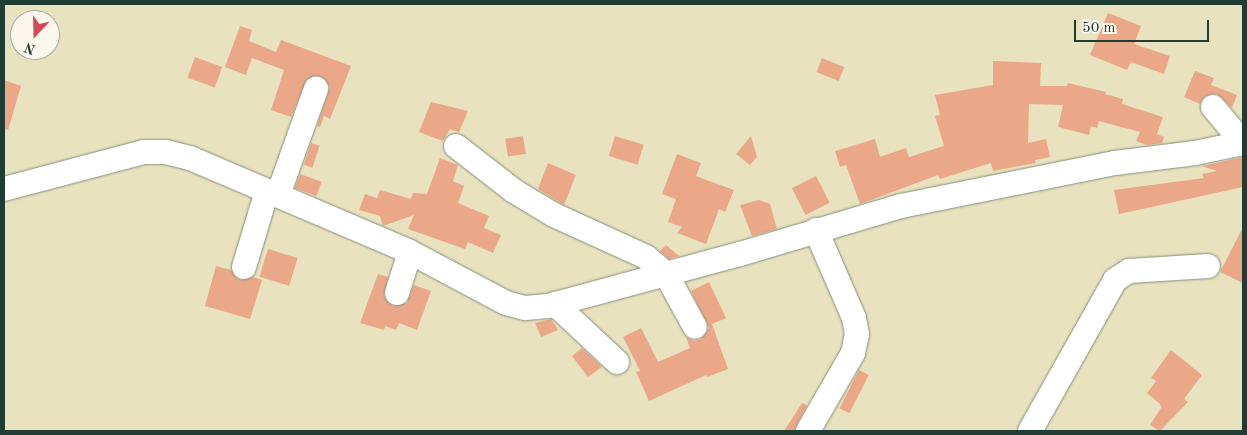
<!DOCTYPE html>
<style>
body{margin:0}
#map{position:relative;width:1247px;height:435px;overflow:hidden;background:#e8e2bf;font-family:"Old Standard TT",serif}
div>[style]{position:absolute}
[style*='--x']{left:calc(var(--x)*1px);top:calc(var(--y)*1px);width:calc(var(--w)*1px);rotate:calc(var(--a)*1deg)}
.building>*{inset:0;background:#eaa888;transform-origin:0 0}
.roads{filter:drop-shadow(0 0 1px #84907a) drop-shadow(0 0 1px #84907a)}
.minor>*{height:24px;margin:-12px;padding:0 12px;transform-origin:12px;border-radius:12px;background:#fff}
span{translate:-50% -50%;white-space:nowrap;text-align:center;line-height:1.15;-webkit-text-stroke:5px #fbf7ec;paint-order:stroke}
.frame{position:absolute;inset:0;border:5px solid #1f3d34;pointer-events:none}
.north{position:absolute;left:10px;top:10px;width:50px;height:50px;box-sizing:border-box;background:#fbf7ec;border:1px solid #a3ada2;border-radius:50%;rotate:201deg;font-size:14px;font-weight:700;line-height:20px;text-align:center;color:#1f3d34}
.north::after{content:'';display:block;margin:auto;width:18px;height:22px;background:#d1495b;clip-path:polygon(50% 0,100% 100%,50% 72%,0 100%)}
.scale{position:absolute;left:1074px;top:20px;width:135px;height:22px;box-sizing:border-box;border:2px solid #1f3d34;border-top:0;padding-left:6px;font-size:15px;line-height:18px;white-space:nowrap;color:#1f3d34;-webkit-text-stroke:4px #fbf7ec;paint-order:stroke}
</style>
<div id="map">
<div class="building">
<i style="clip-path:polygon(1108px 13px,1141px 26px,1134px 44px,1170px 56px,1164px 74px,1131px 62px,1127px 70px,1090px 55px)"></i>
<i style="clip-path:polygon(240px 26px,252px 30px,249px 41px,276px 52px,281px 40px,351px 66px,330px 119px,324px 116px,320px 127px,317px 126px,330px 87px,321px 76px,307px 79px,291px 117px,271px 110px,284px 70px,252px 58px,246px 75px,225px 67px)"></i>
<i style="left:195px;top:57px;width:29px;height:22px;rotate:20deg"></i>
<i style="left:822px;top:58px;width:24px;height:15px;rotate:22deg"></i>
<i style="clip-path:polygon(993px 61px,1041px 63px,1040px 86px,1067px 86px,1068px 83px,1106px 92px,1105px 94px,1123px 99px,1122px 104px,1163px 117px,1157px 134px,1164px 137px,1162px 143px,1147px 145px,1136px 141px,1140px 132px,1099px 121px,1097px 128px,1091px 126px,1089px 135px,1058px 127px,1063px 105px,1029px 104px,1028px 143px,1046px 139px,1050px 157px,1035px 160px,1036px 163px,993px 171px,991px 163px,940px 179px,938px 175px,860px 204px,846px 165px,840px 167px,835px 151px,875px 139px,880px 157px,906px 148px,909px 157px,944px 146px,935px 116px,940px 115px,935px 95px,993px 85px)"></i>
<i style="clip-path:polygon(1195px 71px,1214px 78px,1211px 85px,1237px 95px,1232px 108px,1217px 94px,1205px 96px,1200px 104px,1184px 97px)"></i>
<i style="clip-path:polygon(4px 80px,21px 86px,8px 130px,4px 129px)"></i>
<i style="clip-path:polygon(431px 102px,468px 111px,459px 132px,450px 129px,443px 141px,419px 132px)"></i>
<i style="left:523px;top:136px;width:18px;height:18px;rotate:81deg"></i>
<i style="left:615px;top:136px;width:30px;height:21px;rotate:17deg"></i>
<i style="clip-path:polygon(751px 136px,757px 157px,750px 165px,736px 154px)"></i>
<i style="left:311px;top:143px;width:9px;height:23px;rotate:18deg"></i>
<i style="clip-path:polygon(677px 154px,701px 163px,696px 176px,734px 190px,725px 212px,719px 209px,706px 244px,677px 233px,682px 227px,668px 222px,676px 199px,662px 194px)"></i>
<i style="clip-path:polygon(1243px 157px,1243px 187px,1119px 214px,1114px 190px,1204px 178px,1202px 174px,1217px 171px,1202px 166px)"></i>
<i style="clip-path:polygon(440px 158px,458px 165px,453px 181px,464px 186px,458px 203px,489px 216px,484px 228px,501px 235px,493px 253px,468px 242px,465px 249px,408px 229px,414px 215px,383px 226px,380px 216px,359px 210px,365px 194px,377px 198px,380px 190px,411px 199px,413px 193px,427px 194px)"></i>
<i style="clip-path:polygon(548px 163px,576px 175px,564px 205px,538px 189px)"></i>
<i style="left:300px;top:174px;width:23px;height:15px;rotate:20deg"></i>
<i style="left:816px;top:176px;width:30px;height:27px;rotate:63deg"></i>
<i style="clip-path:polygon(759px 200px,770px 204px,777px 229px,752px 236px,740px 205px)"></i>
<i style="clip-path:polygon(1243px 227px,1243px 283px,1220px 272px)"></i>
<i style="clip-path:polygon(666px 245px,679px 256px,669px 259px,660px 251px)"></i>
<i style="left:268px;top:249px;width:31px;height:29px;rotate:17deg"></i>
<i style="clip-path:polygon(216px 266px,231px 270px,240px 280px,253px 277px,262px 280px,250px 319px,205px 306px)"></i>
<i style="clip-path:polygon(378px 274px,388px 277px,384px 295px,392px 306px,407px 303px,414px 285px,431px 291px,417px 330px,399px 323px,396px 330px,385px 326px,384px 330px,360px 323px)"></i>
<i style="clip-path:polygon(709px 282px,726px 318px,712px 324px,728px 369px,707px 377px,706px 375px,649px 401px,636px 372px,640px 371px,623px 337px,641px 328px,658px 362px,690px 348px,686px 337px,694px 341px,701px 339px,709px 328px,691px 291px)"></i>
<i style="clip-path:polygon(551px 319px,558px 330px,541px 337px,535px 323px)"></i>
<i style="clip-path:polygon(582px 348px,602px 367px,588px 377px,572px 356px)"></i>
<i style="clip-path:polygon(1171px 350px,1202px 375px,1184px 399px,1188px 402px,1160px 431px,1150px 425px,1161px 408px,1160px 404px,1147px 393px,1156px 381px,1151px 378px)"></i>
<i style="left:859px;top:370px;width:11px;height:43px;rotate:27deg"></i>
<i style="clip-path:polygon(802px 403px,807px 405px,794px 431px,784px 431px)"></i>
</div>
<div class="roads">
<div class="minor">
<i style="--x:1213;--y:107;--w:47;--a:50.2"></i>
<i style="--x:456;--y:146;--w:73;--a:37.8"></i>
<i style="--x:514;--y:191;--w:47;--a:31"></i>
<i style="--x:554;--y:215;--w:101;--a:24.5"></i>
<i style="--x:646;--y:257;--w:26;--a:40"></i>
<i style="--x:666;--y:274;--w:60;--a:61.3"></i>
<i style="--x:4;--y:189;--w:145;--a:-14.8"></i>
<i style="--x:144;--y:152;--w:22;--a:0"></i>
<i style="--x:166;--y:152;--w:25;--a:14"></i>
<i style="--x:190;--y:158;--w:239;--a:23.1"></i>
<i style="--x:410;--y:252;--w:109;--a:28"></i>
<i style="--x:506;--y:303;--w:20;--a:15"></i>
<i style="--x:525;--y:308;--w:23;--a:-5"></i>
<i style="--x:548;--y:306;--w:199;--a:-15.2"></i>
<i style="--x:740;--y:254;--w:168;--a:-16.6"></i>
<i style="--x:901;--y:206;--w:218;--a:-11.4"></i>
<i style="--x:1115;--y:163;--w:81;--a:-7.1"></i>
<i style="--x:1195;--y:153;--w:49;--a:-11.8"></i>
<i style="--x:278;--y:195;--w:113;--a:-70.3"></i>
<i style="--x:244;--y:267;--w:79;--a:-73.2"></i>
<i style="--x:397;--y:293;--w:43;--a:-72.4"></i>
<i style="--x:555;--y:304;--w:85;--a:43.1"></i>
<i style="--x:808;--y:431;--w:90;--a:-60"></i>
<i style="--x:853;--y:353;--w:19;--a:-78"></i>
<i style="--x:857;--y:334;--w:16;--a:-101"></i>
<i style="--x:854;--y:318;--w:96;--a:-113.4"></i>
<i style="--x:1030;--y:431;--w:173;--a:-60.6"></i>
<i style="--x:1115;--y:280;--w:17;--a:-33"></i>
<i style="--x:1129;--y:271;--w:79;--a:-3.6"></i>
</div>
</div>
<div class="frame"></div>
<div class="north">N</div>
<div class="scale">50 m</div>
</div>
